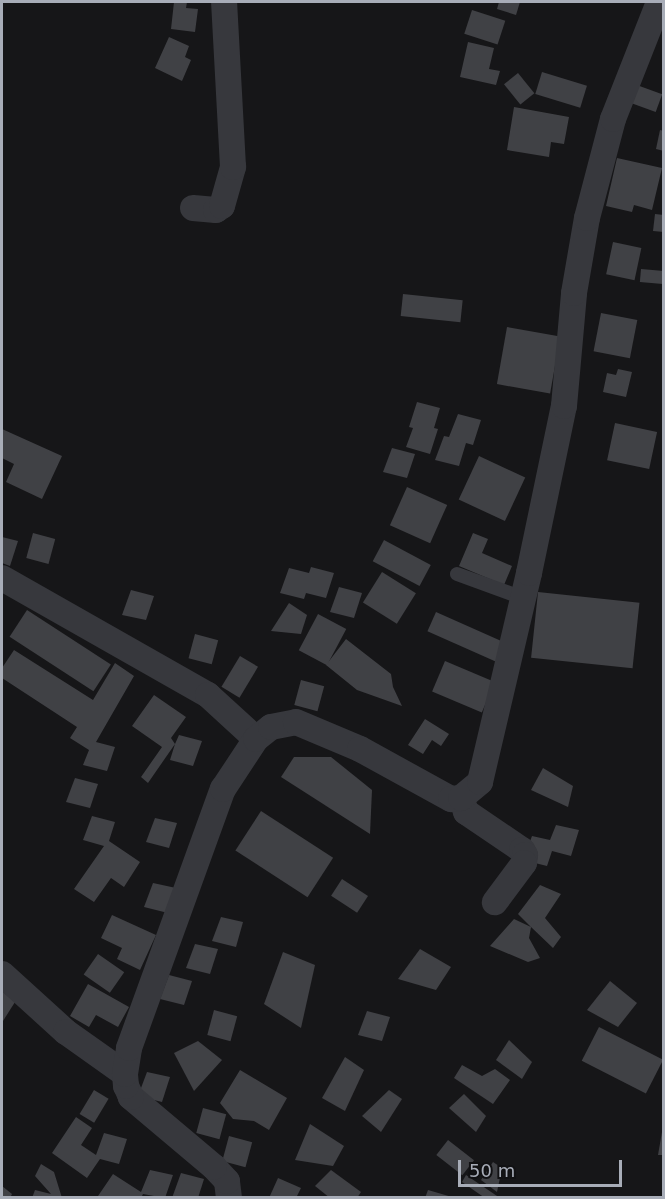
<!DOCTYPE html>
<style>
body{margin:0}
#map{position:relative;width:665px;height:1199px;overflow:hidden;background:#161618;font-family:"DejaVu Sans",sans-serif}
div>[style]{position:absolute}
[style*='--x']{left:calc(var(--x)*1px);top:calc(var(--y)*1px);width:calc(var(--w)*1px);rotate:calc(var(--a)*1deg)}
.building>*{inset:0;background:#404145;transform-origin:0 0}
.service>*{height:14px;margin:-7px;padding:0 7px;transform-origin:7px;border-radius:7px;background:#37383d}
.minor>*{height:26px;margin:-13px;padding:0 13px;transform-origin:13px;border-radius:13px;background:#37383d}
span{translate:-50% -50%;white-space:nowrap;text-align:center;line-height:1.15;-webkit-text-stroke:4.5px #111113;paint-order:stroke}
.frame{position:absolute;inset:0;border:3px solid #a8adb8;pointer-events:none}
.scale{position:absolute;left:458px;top:1160px;width:164px;height:27px;box-sizing:border-box;border:3px solid #a8adb8;border-top:0;padding-left:8px;font-size:18px;line-height:21px;white-space:nowrap;color:#a8adb8;-webkit-text-stroke:4px #111113;paint-order:stroke}
</style>
<div id="map">
<div class="building">
<i style="clip-path:polygon(174px 2px,187px 2px,186px 8px,198px 9px,195px 32px,171px 29px)"></i>
<i style="clip-path:polygon(499px 2px,520px 2px,516px 15px,497px 9px)"></i>
<i style="left:472px;top:10px;width:35px;height:25px;rotate:18deg"></i>
<i style="clip-path:polygon(169px 37px,189px 46px,185px 57px,191px 60px,182px 81px,155px 68px)"></i>
<i style="clip-path:polygon(468px 42px,494px 48px,489px 69px,500px 71px,496px 85px,460px 77px)"></i>
<i style="left:542px;top:72px;width:47px;height:23px;rotate:17deg"></i>
<i style="left:518px;top:73px;width:26px;height:18px;rotate:51deg"></i>
<i style="left:634px;top:84px;width:30px;height:19px;rotate:20deg"></i>
<i style="clip-path:polygon(514px 107px,569px 117px,564px 144px,551px 142px,549px 157px,507px 150px)"></i>
<i style="clip-path:polygon(660px 130px,664px 131px,664px 151px,656px 149px)"></i>
<i style="clip-path:polygon(617px 158px,662px 168px,652px 210px,634px 205px,632px 212px,606px 206px)"></i>
<i style="clip-path:polygon(655px 214px,664px 215px,664px 232px,653px 231px)"></i>
<i style="left:613px;top:242px;width:29px;height:33px;rotate:12deg"></i>
<i style="left:641px;top:269px;width:23px;height:13px;rotate:5deg"></i>
<i style="left:403px;top:294px;width:60px;height:22px;rotate:6deg"></i>
<i style="left:601px;top:313px;width:37px;height:39px;rotate:11deg"></i>
<i style="left:507px;top:327px;width:54px;height:58px;rotate:10deg"></i>
<i style="clip-path:polygon(618px 369px,632px 372px,626px 397px,603px 392px,607px 373px,616px 375px)"></i>
<i style="clip-path:polygon(417px 402px,440px 408px,434px 428px,438px 429px,430px 454px,406px 447px,413px 428px,409px 427px)"></i>
<i style="clip-path:polygon(458px 414px,481px 420px,473px 445px,466px 443px,459px 466px,435px 460px,444px 436px,449px 437px)"></i>
<i style="left:615px;top:423px;width:43px;height:38px;rotate:12deg"></i>
<i style="clip-path:polygon(2px 429px,62px 456px,42px 499px,6px 482px,14px 464px,2px 458px)"></i>
<i style="clip-path:polygon(392px 448px,415px 454px,407px 478px,383px 472px)"></i>
<i style="left:479px;top:456px;width:51px;height:48px;rotate:25deg"></i>
<i style="left:407px;top:487px;width:44px;height:42px;rotate:24deg"></i>
<i style="left:33px;top:533px;width:23px;height:26px;rotate:15deg"></i>
<i style="clip-path:polygon(473px 533px,488px 539px,482px 553px,512px 566px,504px 585px,459px 566px)"></i>
<i style="clip-path:polygon(2px 537px,18px 541px,10px 566px,2px 563px)"></i>
<i style="left:384px;top:540px;width:53px;height:24px;rotate:28deg"></i>
<i style="clip-path:polygon(311px 567px,334px 573px,326px 598px,306px 593px,304px 599px,280px 593px,289px 568px,309px 573px)"></i>
<i style="left:382px;top:572px;width:40px;height:36px;rotate:32deg"></i>
<i style="clip-path:polygon(339px 587px,362px 593px,354px 618px,330px 612px)"></i>
<i style="clip-path:polygon(131px 590px,154px 596px,146px 620px,122px 615px)"></i>
<i style="left:538px;top:592px;width:102px;height:66px;rotate:6deg"></i>
<i style="clip-path:polygon(289px 603px,307px 615px,301px 634px,271px 631px)"></i>
<i style="left:27px;top:610px;width:100px;height:32px;rotate:33deg"></i>
<i style="left:436px;top:612px;width:77px;height:21px;rotate:24deg"></i>
<i style="left:318px;top:614px;width:32px;height:41px;rotate:28deg"></i>
<i style="left:195px;top:634px;width:24px;height:25px;rotate:15deg"></i>
<i style="clip-path:polygon(346px 639px,391px 674px,393px 687px,402px 706px,357px 690px,326px 665px)"></i>
<i style="clip-path:polygon(14px 650px,93px 700px,115px 663px,134px 676px,96px 742px,115px 747px,107px 771px,83px 765px,89px 750px,70px 738px,77px 727px,2px 678px,2px 668px)"></i>
<i style="left:240px;top:656px;width:21px;height:36px;rotate:31deg"></i>
<i style="left:445px;top:661px;width:54px;height:33px;rotate:23deg"></i>
<i style="left:301px;top:680px;width:24px;height:26px;rotate:15deg"></i>
<i style="clip-path:polygon(154px 695px,186px 717px,171px 738px,175px 744px,179px 735px,202px 741px,193px 766px,170px 760px,175px 744px,148px 783px,141px 777px,162px 747px,132px 726px)"></i>
<i style="clip-path:polygon(425px 719px,449px 734px,441px 746px,432px 740px,423px 754px,408px 745px)"></i>
<i style="clip-path:polygon(294px 757px,331px 757px,372px 790px,370px 834px,281px 777px)"></i>
<i style="clip-path:polygon(543px 768px,573px 786px,568px 807px,531px 790px)"></i>
<i style="clip-path:polygon(75px 778px,98px 784px,90px 808px,66px 802px)"></i>
<i style="left:261px;top:811px;width:86px;height:47px;rotate:33deg"></i>
<i style="clip-path:polygon(92px 816px,115px 822px,109px 841px,140px 862px,124px 887px,111px 878px,94px 902px,74px 889px,104px 846px,83px 840px)"></i>
<i style="clip-path:polygon(155px 818px,177px 823px,169px 848px,146px 842px)"></i>
<i style="clip-path:polygon(556px 825px,579px 830px,571px 856px,552px 851px,547px 866px,523px 860px,532px 836px,550px 840px)"></i>
<i style="left:342px;top:879px;width:31px;height:20px;rotate:33deg"></i>
<i style="clip-path:polygon(153px 883px,176px 888px,168px 913px,144px 907px)"></i>
<i style="clip-path:polygon(540px 885px,561px 894px,545px 918px,561px 937px,553px 948px,531px 927px,529px 938px,540px 958px,528px 962px,490px 946px,514px 919px,531px 927px,518px 914px)"></i>
<i style="clip-path:polygon(112px 915px,156px 935px,140px 970px,117px 959px,122px 948px,101px 938px)"></i>
<i style="clip-path:polygon(221px 917px,243px 922px,236px 947px,212px 941px)"></i>
<i style="clip-path:polygon(195px 944px,218px 949px,210px 974px,186px 968px)"></i>
<i style="clip-path:polygon(420px 949px,451px 967px,436px 990px,398px 979px)"></i>
<i style="clip-path:polygon(283px 952px,315px 965px,301px 1028px,264px 1004px)"></i>
<i style="left:98px;top:954px;width:32px;height:25px;rotate:35deg"></i>
<i style="clip-path:polygon(169px 975px,192px 981px,184px 1005px,160px 999px)"></i>
<i style="clip-path:polygon(610px 981px,637px 1003px,618px 1027px,587px 1010px)"></i>
<i style="clip-path:polygon(88px 984px,129px 1007px,118px 1027px,96px 1015px,89px 1027px,70px 1016px)"></i>
<i style="clip-path:polygon(2px 991px,15px 1002px,3px 1021px,2px 1020px)"></i>
<i style="left:214px;top:1010px;width:24px;height:26px;rotate:15deg"></i>
<i style="clip-path:polygon(367px 1011px,390px 1017px,382px 1041px,358px 1035px)"></i>
<i style="left:599px;top:1027px;width:72px;height:38px;rotate:27deg"></i>
<i style="clip-path:polygon(509px 1040px,532px 1062px,522px 1079px,496px 1060px)"></i>
<i style="clip-path:polygon(198px 1041px,222px 1060px,194px 1091px,174px 1053px)"></i>
<i style="clip-path:polygon(345px 1057px,364px 1070px,345px 1111px,322px 1098px)"></i>
<i style="clip-path:polygon(462px 1065px,482px 1076px,495px 1069px,510px 1080px,493px 1104px,454px 1078px)"></i>
<i style="clip-path:polygon(240px 1070px,287px 1098px,269px 1130px,254px 1121px,233px 1119px,220px 1103px)"></i>
<i style="clip-path:polygon(147px 1072px,170px 1077px,162px 1102px,138px 1096px)"></i>
<i style="left:94px;top:1090px;width:17px;height:28px;rotate:31deg"></i>
<i style="clip-path:polygon(389px 1090px,402px 1099px,381px 1132px,362px 1116px)"></i>
<i style="clip-path:polygon(464px 1094px,486px 1116px,476px 1132px,449px 1108px)"></i>
<i style="left:203px;top:1108px;width:24px;height:26px;rotate:15deg"></i>
<i style="clip-path:polygon(76px 1117px,92px 1128px,81px 1145px,96px 1155px,104px 1133px,127px 1139px,119px 1164px,100px 1159px,87px 1178px,52px 1153px)"></i>
<i style="clip-path:polygon(310px 1124px,344px 1146px,333px 1166px,295px 1160px)"></i>
<i style="clip-path:polygon(662px 1132px,664px 1132px,664px 1155px,658px 1155px)"></i>
<i style="left:229px;top:1136px;width:24px;height:26px;rotate:15deg"></i>
<i style="left:448px;top:1140px;width:33px;height:19px;rotate:38deg"></i>
<i style="clip-path:polygon(493px 1162px,502px 1168px,497px 1192px,481px 1180px)"></i>
<i style="clip-path:polygon(41px 1164px,54px 1172px,62px 1198px,32px 1198px,35px 1190px,51px 1194px,35px 1176px)"></i>
<i style="clip-path:polygon(150px 1170px,173px 1175px,165px 1198px,143px 1194px,141px 1198px,98px 1196px,113px 1174px,141px 1192px)"></i>
<i style="clip-path:polygon(331px 1170px,361px 1192px,357px 1198px,330px 1198px,315px 1186px)"></i>
<i style="clip-path:polygon(181px 1173px,204px 1179px,198px 1198px,172px 1198px)"></i>
<i style="clip-path:polygon(466px 1175px,500px 1198px,485px 1198px,462px 1182px)"></i>
<i style="clip-path:polygon(278px 1178px,301px 1188px,296px 1198px,269px 1198px)"></i>
<i style="clip-path:polygon(2px 1186px,12px 1194px,10px 1198px,2px 1198px)"></i>
<i style="clip-path:polygon(428px 1190px,452px 1197px,452px 1198px,425px 1198px)"></i>
</div>
<div class="service">
<i style="--x:457;--y:574;--w:70;--a:20"></i>
</div>
<div class="minor">
<i style="--x:193;--y:208;--w:23;--a:5"></i>
<i style="--x:216;--y:210;--w:7;--a:-34"></i>
<i style="--x:222;--y:206;--w:41;--a:-74.2"></i>
<i style="--x:233;--y:167;--w:165;--a:-93.1"></i>
<i style="--x:2;--y:578;--w:237;--a:29.6"></i>
<i style="--x:208;--y:695;--w:65;--a:42.5"></i>
<i style="--x:461;--y:798;--w:15;--a:70"></i>
<i style="--x:466;--y:812;--w:68;--a:34.2"></i>
<i style="--x:522;--y:850;--w:6;--a:59"></i>
<i style="--x:525;--y:855;--w:8;--a:97"></i>
<i style="--x:524;--y:863;--w:49;--a:126.6"></i>
<i style="--x:2;--y:974;--w:86;--a:42.2"></i>
<i style="--x:66;--y:1032;--w:72;--a:35.4"></i>
<i style="--x:229;--y:1198;--w:17;--a:-97"></i>
<i style="--x:227;--y:1181;--w:19;--a:-133"></i>
<i style="--x:214;--y:1167;--w:109;--a:-139.9"></i>
<i style="--x:131;--y:1097;--w:12;--a:-114"></i>
<i style="--x:126;--y:1086;--w:12;--a:-95"></i>
<i style="--x:125;--y:1074;--w:26;--a:-81"></i>
<i style="--x:129;--y:1048;--w:276;--a:-70.1"></i>
<i style="--x:223;--y:789;--w:60;--a:-56.6"></i>
<i style="--x:256;--y:739;--w:19;--a:-39"></i>
<i style="--x:271;--y:727;--w:25;--a:-11"></i>
<i style="--x:296;--y:722;--w:69;--a:22.9"></i>
<i style="--x:360;--y:749;--w:104;--a:28.8"></i>
<i style="--x:451;--y:799;--w:10;--a:-6"></i>
<i style="--x:461;--y:798;--w:25;--a:-40"></i>
<i style="--x:480;--y:782;--w:215;--a:-76.8"></i>
<i style="--x:529;--y:573;--w:171;--a:-78.2"></i>
<i style="--x:564;--y:406;--w:113;--a:-84.9"></i>
<i style="--x:574;--y:293;--w:76;--a:-80.2"></i>
<i style="--x:587;--y:218;--w:102;--a:-75.3"></i>
<i style="--x:613;--y:119;--w:126;--a:-68.5"></i>
</div>
<div class="frame"></div>
<div class="scale">50 m</div>
</div>
